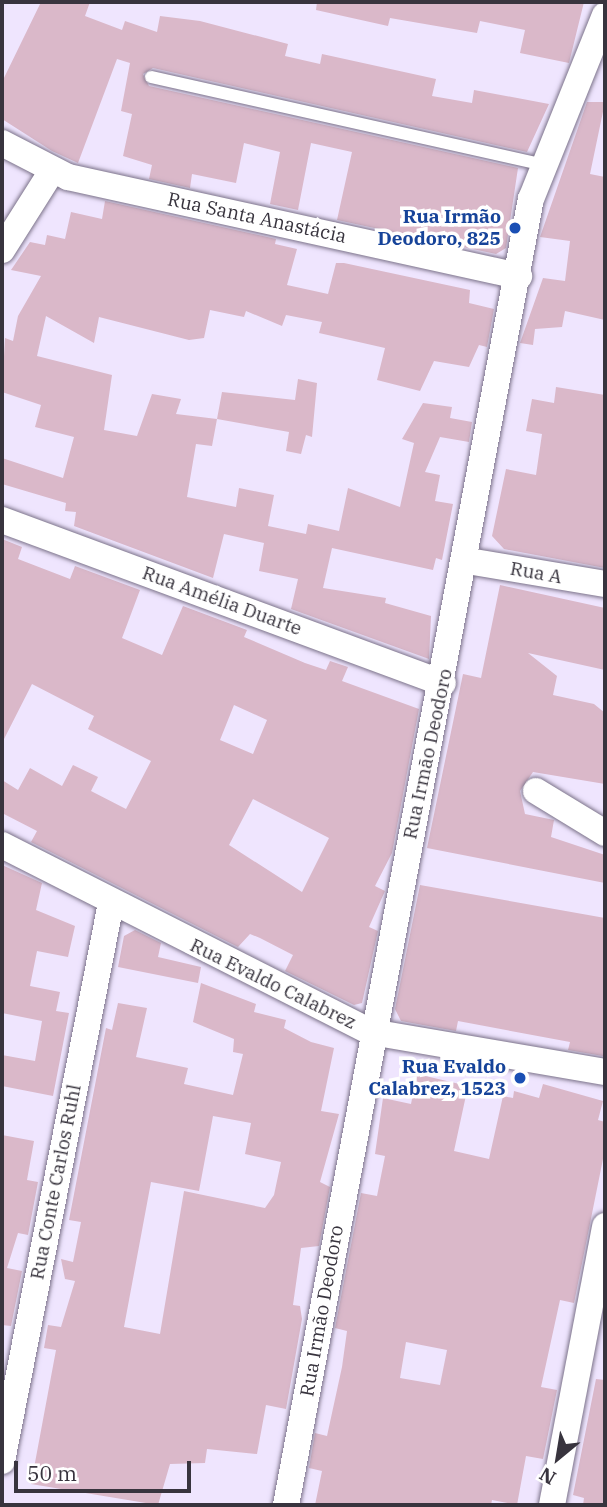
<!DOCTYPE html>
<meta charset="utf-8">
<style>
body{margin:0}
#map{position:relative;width:607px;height:1507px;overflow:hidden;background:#efe5fe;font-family:"IBM Plex Serif",serif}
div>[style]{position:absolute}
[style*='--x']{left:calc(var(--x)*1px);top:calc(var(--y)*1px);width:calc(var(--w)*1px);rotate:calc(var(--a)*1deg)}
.building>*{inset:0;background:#dab8c9}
.roads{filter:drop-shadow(0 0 2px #7b7289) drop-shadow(0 0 2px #7b7289)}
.lane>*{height:12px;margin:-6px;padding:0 6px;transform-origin:6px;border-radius:6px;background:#fff}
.street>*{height:26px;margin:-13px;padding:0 13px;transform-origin:13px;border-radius:13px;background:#fff}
.dots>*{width:19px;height:19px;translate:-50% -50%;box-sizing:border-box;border:4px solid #fff;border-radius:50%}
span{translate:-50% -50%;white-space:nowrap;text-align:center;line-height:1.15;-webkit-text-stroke:7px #fff;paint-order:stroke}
.transit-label{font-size:19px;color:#164399;font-weight:700}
.right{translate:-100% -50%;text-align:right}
.street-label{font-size:19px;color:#38343e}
.frame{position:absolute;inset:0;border:4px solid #38343e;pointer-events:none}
.north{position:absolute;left:523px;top:1423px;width:70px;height:70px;-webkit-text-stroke:5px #fff;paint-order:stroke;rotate:210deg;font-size:19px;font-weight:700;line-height:28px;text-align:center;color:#38343e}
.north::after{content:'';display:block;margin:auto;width:24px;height:32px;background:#38343e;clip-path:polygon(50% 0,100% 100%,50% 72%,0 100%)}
.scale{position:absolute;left:14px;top:1461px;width:177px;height:32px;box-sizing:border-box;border:4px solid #38343e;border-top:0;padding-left:9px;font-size:21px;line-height:24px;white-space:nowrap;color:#38343e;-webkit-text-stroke:5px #fff;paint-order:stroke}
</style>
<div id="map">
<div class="building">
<i style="clip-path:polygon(41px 2px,90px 2px,85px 16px,122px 30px,125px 21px,157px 32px,160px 16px,200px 21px,288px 44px,285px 56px,320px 64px,322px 54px,436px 79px,432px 96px,472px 103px,474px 90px,549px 104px,527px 152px,153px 68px,143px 74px,149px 86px,518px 168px,506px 248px,496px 254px,337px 220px,352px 152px,311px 143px,298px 210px,270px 204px,280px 152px,244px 143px,236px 183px,192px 174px,190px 188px,149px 179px,152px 165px,123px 156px,132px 114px,121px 111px,130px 63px,117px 59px,78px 163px,52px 151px,2px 119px,2px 82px)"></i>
<i style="clip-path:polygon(317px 2px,584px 2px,569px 63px,520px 53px,525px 30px,480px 21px,477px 33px,390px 18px,388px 26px,316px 10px)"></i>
<i style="clip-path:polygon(587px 102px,605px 102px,590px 174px,605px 177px,605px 320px,565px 311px,562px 327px,535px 329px,533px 345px,520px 343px,543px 278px,565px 281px,570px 241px,540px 237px)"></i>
<i style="clip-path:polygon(105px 201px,276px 239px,275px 244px,297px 249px,287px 285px,328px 294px,336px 263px,344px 263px,470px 290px,469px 303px,494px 309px,487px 347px,479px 345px,469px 367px,434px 361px,420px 391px,377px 380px,385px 348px,319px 333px,322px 322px,286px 315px,282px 326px,246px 311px,244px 317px,210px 310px,204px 338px,189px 340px,99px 317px,94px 343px,46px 316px,37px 356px,112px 375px,104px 430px,137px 436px,152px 394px,181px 399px,176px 414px,217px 419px,212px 446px,196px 444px,187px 497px,236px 507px,239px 488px,274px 495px,268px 526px,306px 534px,308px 524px,339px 531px,348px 488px,400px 507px,414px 443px,402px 439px,423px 403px,452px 407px,450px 418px,472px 422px,469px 442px,440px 437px,425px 472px,440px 475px,435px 501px,453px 504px,442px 560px,436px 558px,433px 570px,332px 548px,323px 588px,386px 598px,385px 603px,431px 616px,429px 659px,291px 609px,298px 579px,259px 571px,264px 543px,224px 534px,213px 578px,74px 526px,76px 512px,65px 511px,66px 503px,2px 484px,2px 458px,63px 478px,74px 437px,35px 427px,41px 405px,2px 392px,5px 338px,13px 341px,18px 316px,41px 276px,11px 270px,30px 242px,45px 245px,47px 235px,65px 239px,71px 212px,102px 219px)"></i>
<i style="clip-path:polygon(298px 379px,317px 383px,312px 437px,306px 435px,301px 454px,286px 451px,289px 432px,217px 419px,222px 392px,295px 400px)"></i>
<i style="clip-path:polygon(556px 387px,605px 395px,605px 568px,504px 549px,492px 536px,506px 469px,536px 475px,542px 434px,526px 431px,532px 399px,554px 403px)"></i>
<i style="clip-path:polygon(evenodd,2px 539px,22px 547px,18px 559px,70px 579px,75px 566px,140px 590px,122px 638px,162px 655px,183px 606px,247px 630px,244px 637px,305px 663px,326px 670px,330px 661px,348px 667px,342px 681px,419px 709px,392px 853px,375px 886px,385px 891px,369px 927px,378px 931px,362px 1003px,354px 1005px,285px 971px,293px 955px,260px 938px,250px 934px,238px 947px,31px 842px,37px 831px,2px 813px,2px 780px,18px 790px,30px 768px,62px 786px,73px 765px,98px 777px,91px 791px,126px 809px,151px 761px,88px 729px,94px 716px,32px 684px,2px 743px,2px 539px,234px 705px,267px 720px,253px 754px,220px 740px,234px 705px,2px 539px,253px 799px,329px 838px,302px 892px,229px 845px,253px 799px)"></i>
<i style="clip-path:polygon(500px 585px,605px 608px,605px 670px,528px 653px,557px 676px,553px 695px,594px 704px,605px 713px,605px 784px,533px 772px,520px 791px,525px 814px,554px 820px,551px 837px,605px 855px,605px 883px,427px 848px,463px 674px,481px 678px)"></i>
<i style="clip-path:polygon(2px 865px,42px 883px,36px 910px,75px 926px,68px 957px,37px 951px,30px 986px,60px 992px,56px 1011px,69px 1013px,53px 1096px,2px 1086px,2px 1055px,35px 1061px,42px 1021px,2px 1013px)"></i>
<i style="clip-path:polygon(420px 885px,605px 918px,603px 1056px,568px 1050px,570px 1042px,458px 1021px,456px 1031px,401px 1021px,395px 1009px)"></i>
<i style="clip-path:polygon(135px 930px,161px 943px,158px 957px,201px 967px,198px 983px,118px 967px,124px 936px)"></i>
<i style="clip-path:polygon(evenodd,201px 983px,256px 1004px,254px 1012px,286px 1020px,284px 1028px,311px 1042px,334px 1048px,321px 1111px,339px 1114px,320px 1182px,330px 1187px,319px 1246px,301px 1248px,293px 1305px,300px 1306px,302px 1319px,286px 1409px,266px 1405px,257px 1454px,207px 1449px,205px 1463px,170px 1464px,158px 1505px,31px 1484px,56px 1350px,44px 1348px,48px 1325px,61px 1327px,75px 1281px,65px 1279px,61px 1259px,73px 1262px,81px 1222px,69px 1220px,106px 1028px,112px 1030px,118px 1003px,147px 1008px,136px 1057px,188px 1068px,184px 1084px,233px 1095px,243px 1054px,233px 1052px,234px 1039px,193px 1022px,201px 983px,213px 1116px,251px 1123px,245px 1154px,281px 1162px,274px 1195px,265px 1208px,184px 1191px,160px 1334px,124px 1327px,151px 1182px,199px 1191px,213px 1116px)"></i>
<i style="clip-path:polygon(evenodd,417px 1074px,468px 1086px,454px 1151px,489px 1159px,503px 1096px,513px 1098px,514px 1091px,539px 1098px,543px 1084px,603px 1101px,598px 1120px,605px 1122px,605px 1149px,574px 1303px,560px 1300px,541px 1387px,557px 1390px,543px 1459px,526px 1456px,517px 1505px,492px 1500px,491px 1505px,315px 1505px,322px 1471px,309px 1468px,315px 1433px,327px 1436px,342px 1367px,347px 1331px,335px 1328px,361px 1193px,377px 1196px,385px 1156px,375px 1154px,383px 1098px,411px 1104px,417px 1074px,406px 1342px,447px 1350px,440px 1385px,400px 1378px,406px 1342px)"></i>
<i style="clip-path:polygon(2px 1135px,34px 1141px,27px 1180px,38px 1182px,28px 1235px,18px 1233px,7px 1268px,22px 1271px,11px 1326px,2px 1325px)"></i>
<i style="clip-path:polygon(596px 1379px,605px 1380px,605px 1505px,583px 1505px,584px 1498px,573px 1495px)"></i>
</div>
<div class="roads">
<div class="lane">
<i style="--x:151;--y:77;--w:399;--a:12.6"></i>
</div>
<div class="street">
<i style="--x:2;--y:143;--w:74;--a:27.3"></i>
<i style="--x:68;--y:177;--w:462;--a:12.4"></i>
<i style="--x:2;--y:250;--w:93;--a:-57.7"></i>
<i style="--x:2;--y:520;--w:470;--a:20.3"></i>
<i style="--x:468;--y:561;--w:139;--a:9.5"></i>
<i style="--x:536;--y:791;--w:81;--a:31.3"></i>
<i style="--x:2;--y:845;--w:414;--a:26.9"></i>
<i style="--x:371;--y:1032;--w:237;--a:9.7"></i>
<i style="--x:2;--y:1461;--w:569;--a:-78.95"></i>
<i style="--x:286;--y:1505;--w:1329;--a:-79.38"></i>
<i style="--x:531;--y:199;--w:198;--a:-68.1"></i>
<i style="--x:552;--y:1505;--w:284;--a:-79.2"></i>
</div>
</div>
<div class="dots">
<i style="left:515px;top:228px;background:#1a4fb4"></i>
<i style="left:520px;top:1078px;background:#1a4fb4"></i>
</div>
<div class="transit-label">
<span class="right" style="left:501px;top:228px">Rua Irmão<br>Deodoro, 825</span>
<span class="right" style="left:506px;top:1078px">Rua Evaldo<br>Calabrez, 1523</span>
</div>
<div class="street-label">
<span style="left:257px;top:218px;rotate:12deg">Rua Santa Anastácia</span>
<span style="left:536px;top:573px;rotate:10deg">Rua A</span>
<span style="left:222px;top:601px;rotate:20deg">Rua Amélia Duarte</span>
<span style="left:428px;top:754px;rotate:-78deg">Rua Irmão Deodoro</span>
<span style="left:273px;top:984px;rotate:26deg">Rua Evaldo Calabrez</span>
<span style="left:56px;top:1182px;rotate:-79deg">Rua Conte Carlos Ruhl</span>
<span style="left:322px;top:1311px;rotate:-80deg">Rua Irmão Deodoro</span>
</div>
<div class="frame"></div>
<div class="north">N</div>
<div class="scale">50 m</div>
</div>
